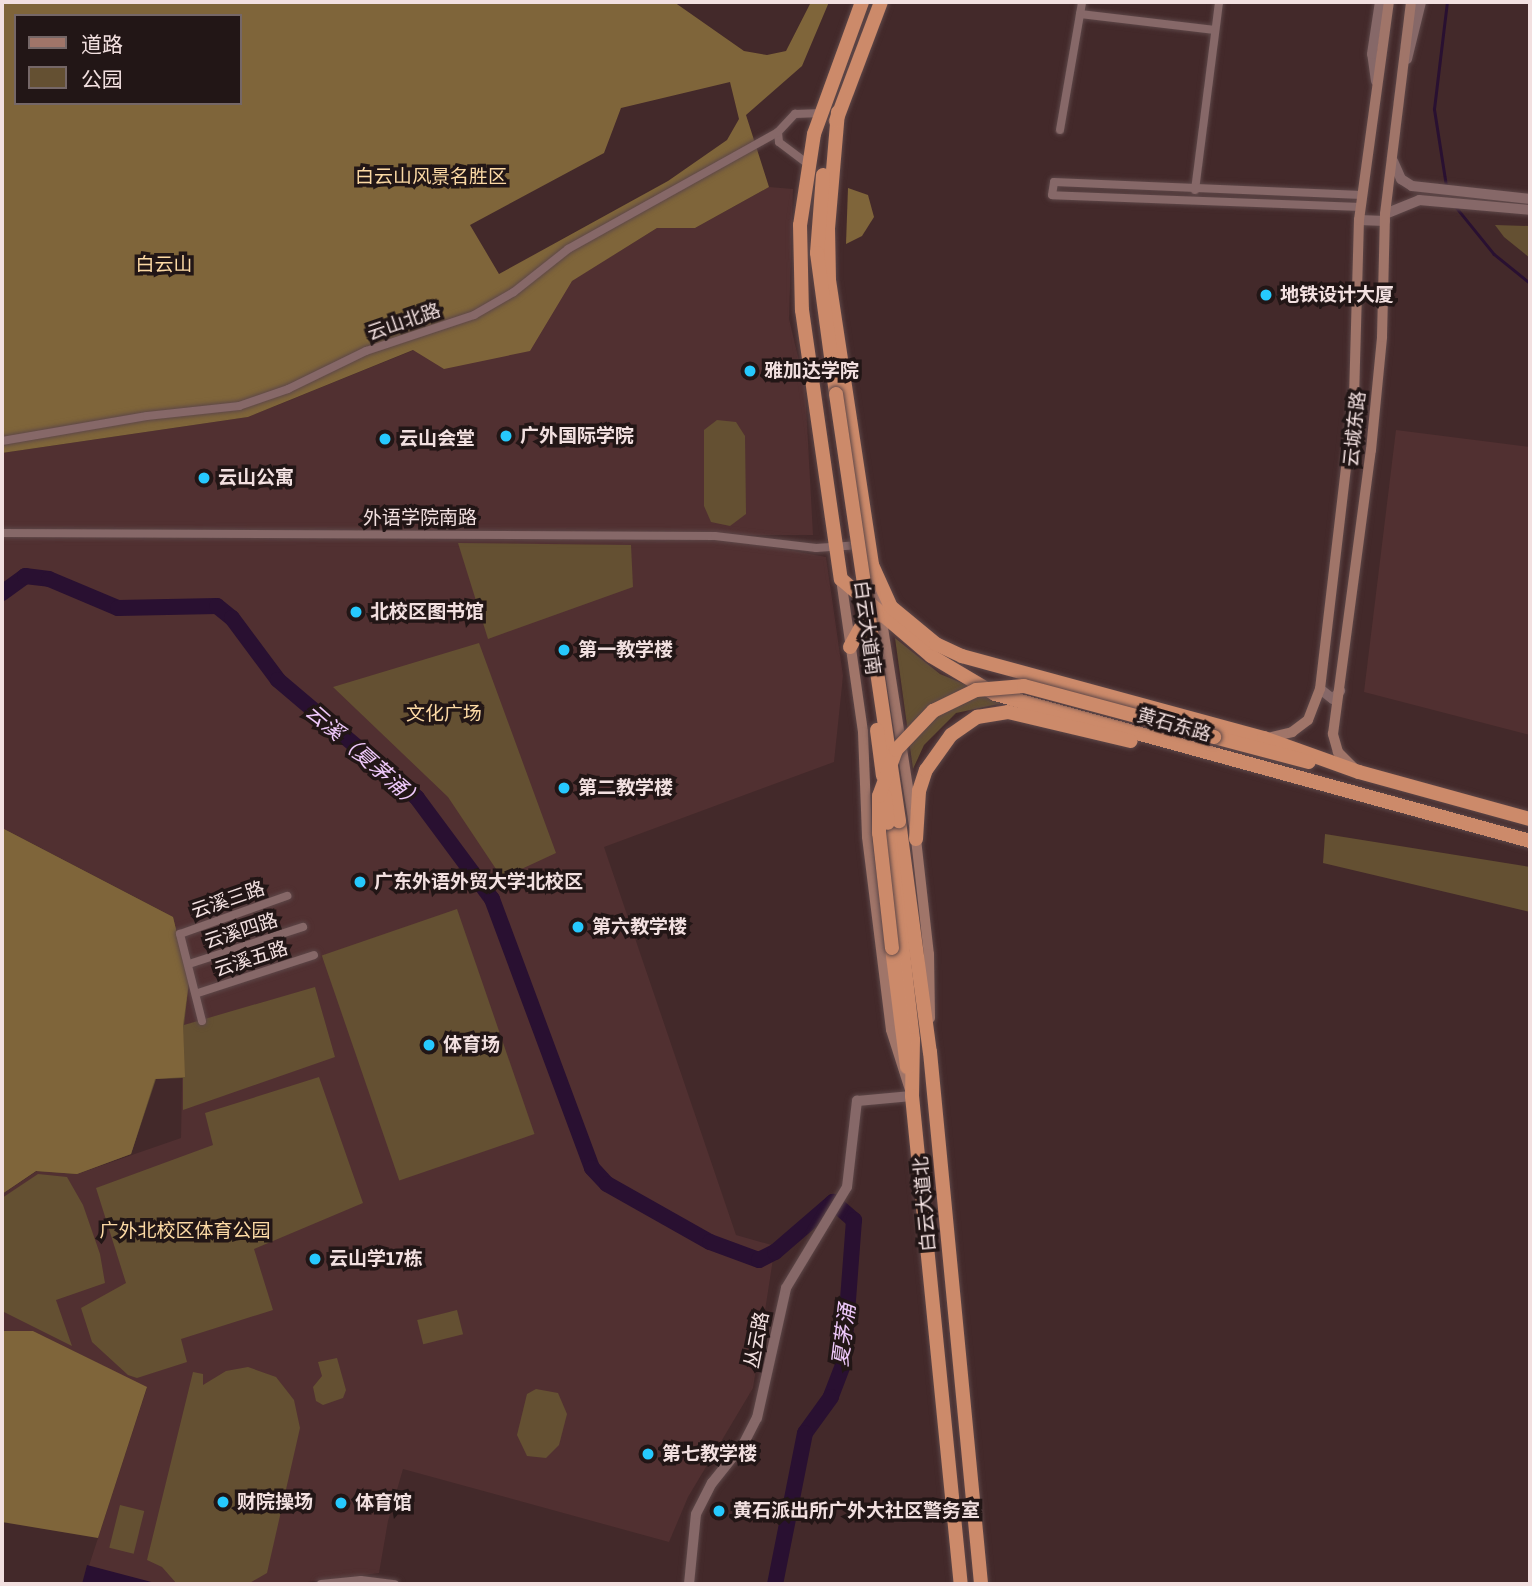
<!DOCTYPE html>
<meta charset="utf-8">
<style>
body{margin:0}
#map{position:relative;width:1532px;height:1586px;overflow:hidden;background:#43292a;font-family:"Asap Condensed","Noto Sans SC",sans-serif}
div>[style]{position:absolute}
[style*='--x']{left:calc(var(--x)*1px);top:calc(var(--y)*1px);width:calc(var(--w)*1px);rotate:calc(var(--a)*1deg)}
.built>*{inset:0;background:#513031}
.green>*{inset:0;background:#645032;transform-origin:0 0}
.forest>*{inset:0;background:#7f653a}
.water>*{inset:0;background:#291031}
.stream>*{height:2.5px;margin:-1.25px;padding:0 1.25px;transform-origin:1.25px;border-radius:1.25px;background:#291031}
.river>*{height:16px;margin:-8px;padding:0 8px;transform-origin:8px;border-radius:8px;background:#291031}
.roads{filter:drop-shadow(0 0 2px #5d4748) drop-shadow(0 0 2px #5d4748)}
.minor>*{height:8px;margin:-4px;padding:0 4px;transform-origin:4px;border-radius:4px;background:#866868}
.tertiary>*{height:10px;margin:-5px;padding:0 5px;transform-origin:5px;border-radius:5px;background:#866868}
.secondary>*{height:10px;margin:-5px;padding:0 5px;transform-origin:5px;border-radius:5px;background:#a07569}
.trunk>*{height:14px;margin:-7px;padding:0 7px;transform-origin:7px;border-radius:7px;background:#cc8a6a}
.bridges{filter:drop-shadow(0 0 2px #5d4748) drop-shadow(0 0 2px #5d4748)}
.trunk-bridge>*{height:14px;margin:-7px;padding:0 7px;transform-origin:7px;border-radius:7px;background:#cc8a6a}
.dots>*{width:19px;height:19px;translate:-50% -50%;box-sizing:border-box;border:4px solid #221616;border-radius:50%}
span{translate:-50% -50%;white-space:nowrap;text-align:center;line-height:1.15;-webkit-text-stroke:7px #221616;paint-order:stroke}
.park-label{font-size:19px;color:#fddaa5}
.poi-label{font-size:19px;color:#f2e0e0;font-weight:700}
.left{translate:0 -50%;text-align:left}
.street-label{font-size:19px;color:#f2e0e0}
.water-label{font-size:21px;color:#eec8fa;font-style:italic}
.frame{position:absolute;inset:0;border:4px solid #f2e0e0;pointer-events:none}
.legend{position:absolute;left:14px;top:14px;width:228px;height:91px;box-sizing:border-box;background:#221616;border:2px solid #756767;margin:0;padding:9px 12px;list-style:none;font-size:21px;color:#f2e0e0}
.legend li{display:flex;align-items:center;gap:14px;height:35px}
.legend b{width:35px;border:2px solid #756767}
</style>
<div id="map">
<div class="built">
<i style="clip-path:polygon(769px 187px,793px 189px,789px 319px,805px 386px,813px 535px,708px 535px,826px 557px,843px 676px,834px 762px,604px 847px,736px 1235px,775px 1246px,753px 1388px,688px 1497px,669px 1542px,403px 1469px,388px 1521px,379px 1573px,292px 1584px,83px 1584px,147px 1388px,33px 1331px,2px 1331px,2px 1194px,37px 1171px,77px 1174px,181px 1138px,183px 1025px,189px 982px,173px 917px,2px 828px,2px 453px,248px 417px,414px 350px,529px 351px,571px 281px,657px 228px,695px 228px)"></i>
<i style="clip-path:polygon(1396px 430px,1530px 447px,1530px 735px,1364px 692px)"></i>
</div>
<div class="green">
<i style="clip-path:polygon(1495px 225px,1530px 226px,1530px 258px,1504px 237px)"></i>
<i style="clip-path:polygon(717px 420px,736px 422px,745px 436px,746px 514px,730px 526px,711px 522px,704px 506px,704px 430px)"></i>
<i style="clip-path:polygon(458px 543px,631px 545px,633px 587px,488px 639px)"></i>
<i style="clip-path:polygon(895px 638px,940px 674px,1008px 702px,956px 713px,924px 745px,913px 769px)"></i>
<i style="clip-path:polygon(479px 643px,556px 853px,502px 878px,448px 797px,333px 687px)"></i>
<i style="clip-path:polygon(2px 828px,173px 917px,189px 982px,184px 1025px,315px 987px,335px 1057px,183px 1110px,183px 1078px,156px 1079px,131px 1154px,77px 1174px,36px 1171px,2px 1194px)"></i>
<i style="clip-path:polygon(1325px 834px,1530px 867px,1530px 912px,1323px 863px)"></i>
<i style="left:457px;top:909px;width:238px;height:143px;rotate:71deg"></i>
<i style="clip-path:polygon(319px 1077px,363px 1203px,254px 1249px,273px 1310px,181px 1339px,187px 1362px,137px 1378px,128px 1375px,92px 1342px,81px 1308px,126px 1283px,96px 1188px,213px 1145px,205px 1113px)"></i>
<i style="clip-path:polygon(38px 1174px,67px 1177px,83px 1205px,100px 1254px,105px 1283px,56px 1300px,72px 1346px,2px 1311px,2px 1198px)"></i>
<i style="left:457px;top:1310px;width:25px;height:41px;rotate:76deg"></i>
<i style="clip-path:polygon(337px 1358px,346px 1390px,343px 1398px,323px 1405px,316px 1401px,313px 1387px,322px 1376px,318px 1362px)"></i>
<i style="clip-path:polygon(248px 1367px,276px 1377px,294px 1400px,300px 1428px,267px 1573px,248px 1584px,177px 1584px,162px 1567px,147px 1560px,193px 1372px,203px 1374px,203px 1385px,226px 1371px)"></i>
<i style="clip-path:polygon(536px 1389px,558px 1393px,567px 1414px,559px 1445px,546px 1458px,527px 1456px,517px 1435px,527px 1394px)"></i>
<i style="left:120px;top:1505px;width:25px;height:44px;rotate:14deg"></i>
</div>
<div class="forest">
<i style="clip-path:polygon(evenodd,2px 2px,674px 2px,744px 51px,767px 55px,786px 51px,811px 2px,829px 2px,802px 66px,746px 115px,769px 187px,695px 228px,657px 228px,572px 281px,530px 351px,444px 369px,413px 350px,248px 417px,2px 453px,2px 2px,16px 16px,240px 16px,240px 103px,16px 103px,16px 16px,2px 2px,730px 82px,739px 119px,727px 140px,668px 181px,499px 274px,470px 225px,604px 153px,621px 108px,730px 82px)"></i>
<i style="clip-path:polygon(848px 188px,868px 195px,874px 217px,862px 236px,846px 244px)"></i>
<i style="clip-path:polygon(2px 828px,173px 917px,189px 982px,183px 1025px,185px 1077px,155px 1079px,131px 1154px,77px 1174px,36px 1171px,2px 1194px)"></i>
<i style="clip-path:polygon(2px 1331px,33px 1331px,147px 1387px,98px 1538px,2px 1522px)"></i>
</div>
<div class="water">
<i style="clip-path:polygon(87px 1565px,159px 1584px,82px 1584px)"></i>
</div>
<div class="stream">
<i style="--x:1446;--y:186;--w:78;--a:-98.9"></i>
<i style="--x:1434;--y:109;--w:108;--a:-83.1"></i>
<i style="--x:1456;--y:207;--w:60;--a:51"></i>
<i style="--x:1494;--y:254;--w:46;--a:38.9"></i>
</div>
<div class="river">
<i style="--x:2;--y:593;--w:29;--a:-36"></i>
<i style="--x:25;--y:576;--w:24;--a:7"></i>
<i style="--x:49;--y:579;--w:75;--a:22.8"></i>
<i style="--x:118;--y:608;--w:99;--a:-1.2"></i>
<i style="--x:217;--y:606;--w:19;--a:39"></i>
<i style="--x:232;--y:618;--w:77;--a:53.4"></i>
<i style="--x:278;--y:680;--w:182;--a:40.3"></i>
<i style="--x:417;--y:798;--w:126;--a:53.4"></i>
<i style="--x:492;--y:899;--w:287;--a:69.6"></i>
<i style="--x:592;--y:1168;--w:22;--a:47"></i>
<i style="--x:607;--y:1184;--w:118;--a:29.4"></i>
<i style="--x:710;--y:1242;--w:52;--a:20.2"></i>
<i style="--x:759;--y:1260;--w:18;--a:-27"></i>
<i style="--x:775;--y:1252;--w:77;--a:-40.8"></i>
<i style="--x:833;--y:1202;--w:28;--a:41"></i>
<i style="--x:854;--y:1220;--w:145;--a:94.3"></i>
<i style="--x:843;--y:1365;--w:34;--a:111"></i>
<i style="--x:831;--y:1397;--w:44;--a:125.8"></i>
<i style="--x:805;--y:1433;--w:154;--a:101.2"></i>
</div>
<div class="roads">
<div class="minor">
<i style="--x:1080;--y:14;--w:136;--a:6.8"></i>
<i style="--x:1060;--y:130;--w:130;--a:-80.2"></i>
<i style="--x:808;--y:164;--w:36;--a:-143"></i>
<i style="--x:779;--y:142;--w:10;--a:-96"></i>
<i style="--x:778;--y:132;--w:25;--a:-47"></i>
<i style="--x:795;--y:114;--w:27;--a:-2"></i>
<i style="--x:1195;--y:190;--w:190;--a:-82.7"></i>
<i style="--x:1361;--y:207;--w:309;--a:-177.8"></i>
<i style="--x:1052;--y:195;--w:13;--a:-81"></i>
<i style="--x:1054;--y:182;--w:308;--a:2.4"></i>
<i style="--x:2;--y:441;--w:147;--a:-9.8"></i>
<i style="--x:147;--y:416;--w:93;--a:-6.2"></i>
<i style="--x:239;--y:406;--w:52;--a:-19.1"></i>
<i style="--x:288;--y:389;--w:87;--a:-26"></i>
<i style="--x:366;--y:351;--w:114;--a:-18.4"></i>
<i style="--x:474;--y:315;--w:46;--a:-29.9"></i>
<i style="--x:514;--y:292;--w:69;--a:-38.5"></i>
<i style="--x:568;--y:249;--w:240;--a:-29.1"></i>
<i style="--x:2;--y:533;--w:713;--a:0.24"></i>
<i style="--x:715;--y:536;--w:102;--a:6.8"></i>
<i style="--x:816;--y:548;--w:44;--a:-3.9"></i>
<i style="--x:189;--y:964;--w:120;--a:-18"></i>
<i style="--x:198;--y:993;--w:122;--a:-18.1"></i>
<i style="--x:202;--y:1021;--w:90;--a:-104.2"></i>
<i style="--x:180;--y:934;--w:114;--a:-19.6"></i>
<i style="--x:321;--y:1584;--w:40;--a:-5.7"></i>
<i style="--x:361;--y:1580;--w:34;--a:7"></i>
</div>
<div class="tertiary">
<i style="--x:1407;--y:59;--w:59;--a:-76.2"></i>
<i style="--x:1376;--y:81;--w:27;--a:-98"></i>
<i style="--x:1372;--y:54;--w:53;--a:-81.3"></i>
<i style="--x:1393;--y:161;--w:20;--a:66"></i>
<i style="--x:1401;--y:179;--w:13;--a:32"></i>
<i style="--x:1412;--y:186;--w:119;--a:6.3"></i>
<i style="--x:1385;--y:214;--w:37;--a:-22"></i>
<i style="--x:1419;--y:200;--w:111;--a:5.1"></i>
<i style="--x:1359;--y:220;--w:26;--a:2"></i>
<i style="--x:1320;--y:689;--w:16;--a:38"></i>
<i style="--x:1333;--y:699;--w:11;--a:-49"></i>
<i style="--x:689;--y:1584;--w:70;--a:-84.3"></i>
<i style="--x:696;--y:1514;--w:35;--a:-63"></i>
<i style="--x:712;--y:1483;--w:51;--a:-51.3"></i>
<i style="--x:744;--y:1443;--w:28;--a:-63"></i>
<i style="--x:757;--y:1418;--w:133;--a:-77.4"></i>
<i style="--x:786;--y:1288;--w:118;--a:-58.9"></i>
<i style="--x:847;--y:1187;--w:87;--a:-83.4"></i>
<i style="--x:857;--y:1101;--w:55;--a:-5.2"></i>
</div>
<div class="secondary">
<i style="--x:841;--y:579;--w:155;--a:81.8"></i>
<i style="--x:863;--y:732;--w:105;--a:87.8"></i>
<i style="--x:867;--y:837;--w:194;--a:82.9"></i>
<i style="--x:891;--y:1030;--w:63;--a:72.4"></i>
<i style="--x:876;--y:583;--w:259;--a:81.1"></i>
<i style="--x:916;--y:839;--w:116;--a:83.6"></i>
<i style="--x:929;--y:954;--w:64;--a:89.1"></i>
<i style="--x:1267;--y:738;--w:26;--a:-13"></i>
<i style="--x:1292;--y:732;--w:20;--a:-37"></i>
<i style="--x:1308;--y:720;--w:33;--a:-69"></i>
<i style="--x:1320;--y:689;--w:293;--a:-83.3"></i>
<i style="--x:1354;--y:398;--w:178;--a:-88.4"></i>
<i style="--x:1359;--y:220;--w:220;--a:-82.2"></i>
<i style="--x:1354;--y:768;--w:23;--a:-135"></i>
<i style="--x:1338;--y:752;--w:19;--a:-106"></i>
<i style="--x:1333;--y:734;--w:287;--a:-82.4"></i>
<i style="--x:1371;--y:450;--w:114;--a:-84.4"></i>
<i style="--x:1382;--y:337;--w:123;--a:-88.6"></i>
<i style="--x:1385;--y:214;--w:214;--a:-83"></i>
</div>
<div class="trunk">
<i style="--x:862;--y:2;--w:140;--a:110"></i>
<i style="--x:814;--y:134;--w:92;--a:98.7"></i>
<i style="--x:800;--y:225;--w:85;--a:88.7"></i>
<i style="--x:802;--y:310;--w:272;--a:81.8"></i>
<i style="--x:841;--y:579;--w:118;--a:40.5"></i>
<i style="--x:931;--y:656;--w:74;--a:30.7"></i>
<i style="--x:995;--y:694;--w:555;--a:15.36"></i>
<i style="--x:838;--y:112;--w:116;--a:94.9"></i>
<i style="--x:828;--y:228;--w:52;--a:88.9"></i>
<i style="--x:829;--y:280;--w:288;--a:81.4"></i>
<i style="--x:872;--y:565;--w:46;--a:65.7"></i>
<i style="--x:891;--y:607;--w:58;--a:39.4"></i>
<i style="--x:936;--y:644;--w:29;--a:25"></i>
<i style="--x:962;--y:656;--w:313;--a:15.2"></i>
<i style="--x:1264;--y:738;--w:101;--a:19.7"></i>
<i style="--x:1359;--y:772;--w:177;--a:15.4"></i>
<i style="--x:836;--y:121;--w:127;--a:-69.3"></i>
<i style="--x:823;--y:175;--w:78;--a:94.4"></i>
<i style="--x:817;--y:253;--w:142;--a:82.3"></i>
<i style="--x:850;--y:647;--w:21;--a:-61"></i>
<i style="--x:860;--y:629;--w:22;--a:-36"></i>
<i style="--x:1214;--y:737;--w:98;--a:14.7"></i>
<i style="--x:899;--y:821;--w:233;--a:82.4"></i>
<i style="--x:930;--y:1052;--w:534;--a:84.52"></i>
<i style="--x:888;--y:823;--w:218;--a:83.4"></i>
<i style="--x:913;--y:1040;--w:56;--a:91"></i>
<i style="--x:912;--y:1096;--w:490;--a:84.3"></i>
<i style="--x:916;--y:839;--w:48;--a:-86.4"></i>
<i style="--x:919;--y:791;--w:22;--a:-72"></i>
<i style="--x:926;--y:770;--w:43;--a:-54.5"></i>
<i style="--x:951;--y:735;--w:32;--a:-35"></i>
<i style="--x:977;--y:717;--w:31;--a:-9"></i>
<i style="--x:1008;--y:712;--w:126;--a:13.3"></i>
<i style="--x:892;--y:948;--w:120;--a:82.8"></i>
</div>
</div>
<div class="bridges">
<div class="trunk-bridge">
<i style="--x:836;--y:394;--w:432;--a:81.6"></i>
<i style="--x:877;--y:730;--w:46;--a:82.6"></i>
<i style="--x:885;--y:796;--w:27;--a:84"></i>
<i style="--x:892;--y:948;--w:116;--a:-96.4"></i>
<i style="--x:879;--y:833;--w:37;--a:-90"></i>
<i style="--x:879;--y:796;--w:49;--a:-69.7"></i>
<i style="--x:896;--y:750;--w:54;--a:-46.5"></i>
<i style="--x:933;--y:711;--w:48;--a:-26"></i>
<i style="--x:976;--y:690;--w:48;--a:-4.8"></i>
<i style="--x:1024;--y:686;--w:197;--a:15"></i>
</div>
</div>
<div class="dots">
<i style="left:1266px;top:295px;background:#26c9fe"></i>
<i style="left:750px;top:371px;background:#26c9fe"></i>
<i style="left:506px;top:436px;background:#26c9fe"></i>
<i style="left:385px;top:439px;background:#26c9fe"></i>
<i style="left:204px;top:478px;background:#26c9fe"></i>
<i style="left:356px;top:612px;background:#26c9fe"></i>
<i style="left:564px;top:650px;background:#26c9fe"></i>
<i style="left:564px;top:788px;background:#26c9fe"></i>
<i style="left:360px;top:882px;background:#26c9fe"></i>
<i style="left:578px;top:927px;background:#26c9fe"></i>
<i style="left:429px;top:1045px;background:#26c9fe"></i>
<i style="left:315px;top:1259px;background:#26c9fe"></i>
<i style="left:648px;top:1454px;background:#26c9fe"></i>
<i style="left:223px;top:1502px;background:#26c9fe"></i>
<i style="left:341px;top:1503px;background:#26c9fe"></i>
<i style="left:719px;top:1511px;background:#26c9fe"></i>
</div>
<div class="park-label">
<span style="left:431px;top:177px">白云山风景名胜区</span>
<span style="left:164px;top:265px">白云山</span>
<span style="left:444px;top:714px">文化广场</span>
<span style="left:185px;top:1231px">广外北校区体育公园</span>
</div>
<div class="poi-label">
<span class="left" style="left:1280px;top:295px">地铁设计大厦</span>
<span class="left" style="left:764px;top:371px">雅加达学院</span>
<span class="left" style="left:520px;top:436px">广外国际学院</span>
<span class="left" style="left:399px;top:439px">云山会堂</span>
<span class="left" style="left:218px;top:478px">云山公寓</span>
<span class="left" style="left:370px;top:612px">北校区图书馆</span>
<span class="left" style="left:578px;top:650px">第一教学楼</span>
<span class="left" style="left:578px;top:788px">第二教学楼</span>
<span class="left" style="left:374px;top:882px">广东外语外贸大学北校区</span>
<span class="left" style="left:592px;top:927px">第六教学楼</span>
<span class="left" style="left:443px;top:1045px">体育场</span>
<span class="left" style="left:329px;top:1259px">云山学17栋</span>
<span class="left" style="left:662px;top:1454px">第七教学楼</span>
<span class="left" style="left:237px;top:1502px">财院操场</span>
<span class="left" style="left:355px;top:1503px">体育馆</span>
<span class="left" style="left:733px;top:1511px">黄石派出所广外大社区警务室</span>
</div>
<div class="street-label">
<span style="left:404px;top:322px;rotate:-19deg">云山北路</span>
<span style="left:1355px;top:429px;rotate:-84deg">云城东路</span>
<span style="left:420px;top:518px">外语学院南路</span>
<span style="left:867px;top:628px;rotate:82deg">白云大道南</span>
<span style="left:1174px;top:725px;rotate:16deg">黄石东路</span>
<span style="left:228px;top:900px;rotate:-19deg">云溪三路</span>
<span style="left:241px;top:931px;rotate:-18deg">云溪四路</span>
<span style="left:251px;top:959px;rotate:-18deg">云溪五路</span>
<span style="left:925px;top:1204px;rotate:-95deg">白云大道北</span>
<span style="left:757px;top:1340px;rotate:-79deg">丛云路</span>
</div>
<div class="water-label">
<span style="left:365px;top:756px;rotate:41deg">云溪（夏茅涌）</span>
<span style="left:843px;top:1335px;rotate:-83deg">夏茅涌</span>
</div>
<div class="frame"></div>
<ul class="legend">
<li><b style="height:9px;background:#a07569"></b>道路</li>
<li><b style="height:19px;background:#645032"></b>公园</li>
</ul>
</div>
